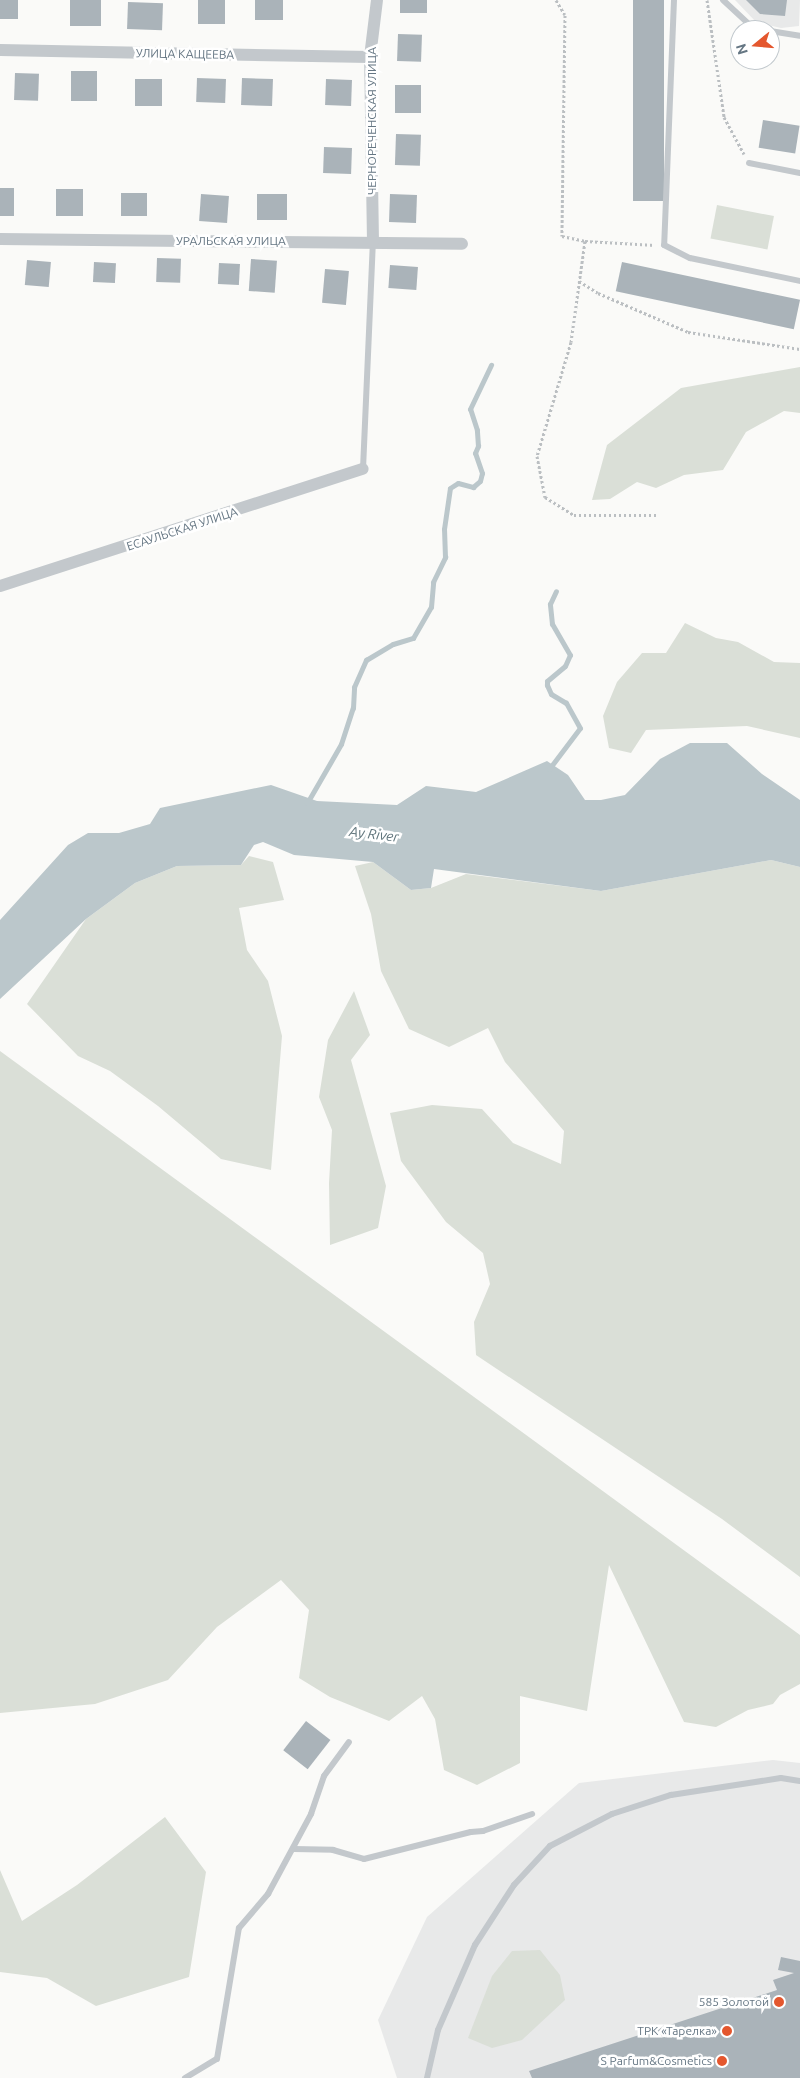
<!DOCTYPE html>
<meta charset="utf-8">
<style>
body{margin:0}
#map{position:relative;width:800px;height:2078px;overflow:hidden;background:#fafaf8;font-family:Ubuntu,sans-serif}
div>[style]{position:absolute}
[style*='--x']{left:calc(var(--x)*1px);top:calc(var(--y)*1px);width:calc(var(--w)*1px);rotate:calc(var(--a)*1deg)}
.built>*{inset:0;background:#e8e9e9}
.green>*{inset:0;background:#dadfd7;transform-origin:0 0}
.water>*{inset:0;background:#bbc7cb}
.stream>*{height:5px;margin:-2.5px;padding:0 2.5px;transform-origin:2.5px;border-radius:2.5px;background:#bbc7cb}
.building>*{inset:0;background:#aab3b9;transform-origin:0 0}
.path>*{height:3px;margin-top:-1.5px;transform-origin:0;background:repeating-linear-gradient(90deg,#bbbfc2 0 2.5px,transparent 0 5px)}
.lane>*{height:6px;margin:-3px;padding:0 3px;transform-origin:3px;border-radius:3px;background:#c3c8cc}
.street>*{height:12px;margin:-6px;padding:0 6px;transform-origin:6px;border-radius:6px;background:#c3c8cc}
.dots>*{width:14px;height:14px;translate:-50% -50%;box-sizing:border-box;border:2px solid #fff;border-radius:50%}
span{translate:-50% -50%;white-space:nowrap;text-align:center;line-height:1.15;-webkit-text-stroke:5px #fff;paint-order:stroke}
.street-label{font-size:12px;color:#657683}
.poi-label{font-size:12px;color:#657683}
.right{translate:-100% -50%;text-align:right}
.water-label{font-size:14px;color:#60757c;font-style:italic}
.north{position:absolute;left:730px;top:20px;width:50px;height:50px;box-sizing:border-box;background:#fff;border:1px solid #c1c8cd;border-radius:50%;rotate:253deg;font-size:14px;font-weight:700;line-height:20px;text-align:center;color:#657683}
.north::after{content:'';display:block;margin:auto;width:18px;height:22px;background:#e4572e;clip-path:polygon(50% 0,100% 100%,50% 72%,0 100%)}
</style>
<div id="map">
<div class="built">
<i style="clip-path:polygon(735px 0,800px 0,799px 26px,781px 28px,756px 22px)"></i>
<i style="clip-path:polygon(773px 1760px,800px 1763px,800px 2078px,397px 2078px,378px 2020px,427px 1917px,579px 1783px)"></i>
</div>
<div class="green">
<i style="left:717px;top:205px;width:58px;height:34px;rotate:11deg"></i>
<i style="clip-path:polygon(800px 367px,800px 413px,784px 411px,746px 432px,723px 470px,684px 475px,656px 488px,637px 482px,610px 499px,592px 500px,607px 445px,681px 388px)"></i>
<i style="clip-path:polygon(685px 623px,716px 638px,738px 642px,774px 662px,800px 663px,800px 738px,747px 726px,646px 730px,631px 753px,609px 748px,603px 716px,617px 682px,642px 653px,666px 653px)"></i>
<i style="clip-path:polygon(249px 856px,273px 862px,284px 900px,239px 908px,247px 950px,268px 981px,282px 1036px,271px 1170px,221px 1159px,158px 1106px,110px 1071px,78px 1056px,27px 1004px,86px 919px,135px 883px,177px 866px,241px 865px)"></i>
<i style="clip-path:polygon(771px 860px,800px 867px,800px 1577px,722px 1519px,476px 1355px,474px 1322px,490px 1284px,483px 1253px,446px 1222px,401px 1161px,390px 1113px,432px 1105px,482px 1109px,513px 1143px,561px 1164px,564px 1131px,505px 1062px,488px 1028px,449px 1047px,409px 1029px,381px 971px,371px 914px,355px 866px,373px 862px,411px 890px,431px 888px,466px 874px,601px 891px)"></i>
<i style="clip-path:polygon(354px 991px,370px 1035px,351px 1060px,386px 1186px,378px 1228px,330px 1245px,329px 1183px,332px 1130px,319px 1097px,328px 1040px)"></i>
<i style="clip-path:polygon(0 1051px,800px 1635px,800px 1684px,780px 1695px,773px 1704px,748px 1710px,716px 1727px,684px 1722px,609px 1565px,587px 1711px,520px 1696px,520px 1763px,477px 1785px,444px 1770px,435px 1719px,422px 1696px,389px 1721px,330px 1697px,299px 1678px,309px 1610px,281px 1580px,217px 1627px,168px 1680px,95px 1704px,0 1713px)"></i>
<i style="clip-path:polygon(165px 1817px,206px 1872px,189px 1977px,96px 2006px,47px 1978px,0 1972px,0 1870px,22px 1921px,77px 1885px)"></i>
<i style="clip-path:polygon(540px 1950px,560px 1975px,565px 2000px,522px 2040px,492px 2048px,468px 2038px,492px 1976px,512px 1951px)"></i>
</div>
<div class="water">
<i style="clip-path:polygon(690px 743px,727px 743px,762px 774px,800px 800px,800px 867px,771px 860px,601px 891px,434px 869px,431px 888px,411px 890px,373px 862px,294px 855px,263px 842px,254px 845px,241px 865px,177px 866px,135px 883px,86px 919px,0 999px,0 920px,68px 845px,88px 833px,119px 833px,150px 824px,160px 808px,271px 785px,317px 801px,397px 805px,426px 786px,476px 792px,547px 761px,568px 775px,585px 800px,601px 800px,625px 795px,660px 759px)"></i>
</div>
<div class="stream">
<i style="--x:549;--y:769;--w:51;--a:-52.9"></i>
<i style="--x:580;--y:728;--w:29;--a:-119"></i>
<i style="--x:566;--y:703;--w:17;--a:-149"></i>
<i style="--x:551;--y:694;--w:10;--a:-114"></i>
<i style="--x:547;--y:685;--w:4;--a:-90"></i>
<i style="--x:547;--y:681;--w:23;--a:-40"></i>
<i style="--x:565;--y:666;--w:12;--a:-66"></i>
<i style="--x:570;--y:655;--w:36;--a:-120"></i>
<i style="--x:552;--y:624;--w:20;--a:-96"></i>
<i style="--x:550;--y:604;--w:14;--a:-65"></i>
<i style="--x:307;--y:803;--w:68;--a:-60"></i>
<i style="--x:341;--y:744;--w:38;--a:-72"></i>
<i style="--x:353;--y:708;--w:21;--a:-87"></i>
<i style="--x:354;--y:687;--w:30;--a:-66"></i>
<i style="--x:366;--y:660;--w:31;--a:-31"></i>
<i style="--x:393;--y:644;--w:21;--a:-17"></i>
<i style="--x:413;--y:638;--w:36;--a:-60"></i>
<i style="--x:431;--y:607;--w:25;--a:-85"></i>
<i style="--x:433;--y:582;--w:28;--a:-64"></i>
<i style="--x:445;--y:557;--w:28;--a:-92"></i>
<i style="--x:444;--y:529;--w:41;--a:-81.7"></i>
<i style="--x:450;--y:488;--w:9;--a:-32"></i>
<i style="--x:458;--y:483;--w:16;--a:15"></i>
<i style="--x:473;--y:487;--w:9;--a:-41"></i>
<i style="--x:480;--y:481;--w:8;--a:-76"></i>
<i style="--x:482;--y:473;--w:21;--a:-109"></i>
<i style="--x:475;--y:453;--w:8;--a:-67"></i>
<i style="--x:478;--y:446;--w:16;--a:-94"></i>
<i style="--x:477;--y:430;--w:22;--a:-108"></i>
<i style="--x:470;--y:409;--w:49;--a:-64.5"></i>
</div>
<div class="building">
<i style="left:0;top:0;width:18px;height:19px"></i>
<i style="left:70px;top:0;width:31px;height:26px"></i>
<i style="left:198px;top:0;width:27px;height:24px"></i>
<i style="left:255px;top:0;width:28px;height:20px"></i>
<i style="left:400px;top:0;width:27px;height:13px"></i>
<i style="left:633px;top:0;width:31px;height:201px"></i>
<i style="clip-path:polygon(746px 0,787px 0,785px 16px,760px 14px)"></i>
<i style="left:128px;top:2px;width:35px;height:27px;rotate:2deg"></i>
<i style="left:398px;top:34px;width:24px;height:27px;rotate:2deg"></i>
<i style="left:71px;top:71px;width:26px;height:30px"></i>
<i style="left:15px;top:73px;width:24px;height:27px;rotate:2deg"></i>
<i style="left:197px;top:78px;width:29px;height:24px;rotate:2deg"></i>
<i style="left:242px;top:78px;width:31px;height:27px;rotate:2deg"></i>
<i style="left:135px;top:79px;width:27px;height:27px"></i>
<i style="left:326px;top:79px;width:26px;height:26px;rotate:2deg"></i>
<i style="left:395px;top:85px;width:26px;height:28px"></i>
<i style="left:763px;top:120px;width:37px;height:28px;rotate:9deg"></i>
<i style="left:396px;top:134px;width:25px;height:31px;rotate:2deg"></i>
<i style="left:324px;top:147px;width:28px;height:26px;rotate:2deg"></i>
<i style="left:0;top:188px;width:14px;height:28px"></i>
<i style="left:56px;top:189px;width:27px;height:27px"></i>
<i style="left:121px;top:193px;width:26px;height:23px"></i>
<i style="left:201px;top:194px;width:28px;height:27px;rotate:4deg"></i>
<i style="left:257px;top:194px;width:30px;height:26px"></i>
<i style="left:390px;top:194px;width:27px;height:28px;rotate:2deg"></i>
<i style="left:157px;top:258px;width:24px;height:24px;rotate:2deg"></i>
<i style="left:251px;top:259px;width:26px;height:32px;rotate:4deg"></i>
<i style="left:27px;top:260px;width:24px;height:25px;rotate:5deg"></i>
<i style="left:94px;top:262px;width:22px;height:20px;rotate:3deg"></i>
<i style="left:622px;top:262px;width:182px;height:30px;rotate:12deg"></i>
<i style="left:219px;top:263px;width:21px;height:21px;rotate:3deg"></i>
<i style="left:390px;top:265px;width:28px;height:23px;rotate:4deg"></i>
<i style="left:325px;top:269px;width:24px;height:34px;rotate:5deg"></i>
<i style="left:306px;top:1721px;width:31px;height:37px;rotate:38deg"></i>
<i style="clip-path:polygon(781px 1957px,800px 1961px,800px 2078px,532px 2078px,529px 2071px,777px 1990px,773px 1980px,794px 1973px,778px 1970px)"></i>
</div>
<div class="path">
<i style="--x:556;--y:0;--w:17;--a:59"></i>
<i style="--x:565;--y:15;--w:221;--a:90.8"></i>
<i style="--x:562;--y:236;--w:24;--a:12"></i>
<i style="--x:585;--y:241;--w:70;--a:3.3"></i>
<i style="--x:707;--y:0;--w:118;--a:81.7"></i>
<i style="--x:724;--y:117;--w:42;--a:61.6"></i>
<i style="--x:585;--y:241;--w:102;--a:97.9"></i>
<i style="--x:571;--y:342;--w:119;--a:106.6"></i>
<i style="--x:537;--y:456;--w:42;--a:79"></i>
<i style="--x:545;--y:497;--w:34;--a:32"></i>
<i style="--x:574;--y:515;--w:82;--a:0"></i>
<i style="--x:579;--y:281;--w:22;--a:32"></i>
<i style="--x:598;--y:293;--w:98;--a:23.4"></i>
<i style="--x:688;--y:332;--w:113;--a:8.6"></i>
</div>
<div class="lane">
<i style="--x:674;--y:0;--w:245;--a:92.3"></i>
<i style="--x:664;--y:245;--w:29;--a:27"></i>
<i style="--x:690;--y:258;--w:112;--a:11.8"></i>
<i style="--x:723;--y:0;--w:38;--a:43"></i>
<i style="--x:751;--y:26;--w:16;--a:14"></i>
<i style="--x:770;--y:31;--w:30;--a:9"></i>
<i style="--x:749;--y:163;--w:52;--a:11.1"></i>
<i style="--x:363;--y:469;--w:226;--a:-87.5"></i>
<i style="--x:294;--y:1849;--w:39;--a:1"></i>
<i style="--x:333;--y:1850;--w:32;--a:16"></i>
<i style="--x:364;--y:1859;--w:110;--a:-14.2"></i>
<i style="--x:471;--y:1832;--w:12;--a:-5"></i>
<i style="--x:483;--y:1831;--w:52;--a:-19.1"></i>
<i style="--x:185;--y:2078;--w:37;--a:-31"></i>
<i style="--x:217;--y:2059;--w:133;--a:-80.5"></i>
<i style="--x:239;--y:1928;--w:45;--a:-49.5"></i>
<i style="--x:268;--y:1894;--w:91;--a:-61.7"></i>
<i style="--x:311;--y:1814;--w:40;--a:-71.1"></i>
<i style="--x:324;--y:1776;--w:42;--a:-53.7"></i>
<i style="--x:427;--y:2078;--w:49;--a:-77.1"></i>
<i style="--x:438;--y:2030;--w:93;--a:-66.5"></i>
<i style="--x:475;--y:1945;--w:72;--a:-57"></i>
<i style="--x:514;--y:1885;--w:53;--a:-47.3"></i>
<i style="--x:550;--y:1846;--w:70;--a:-27.3"></i>
<i style="--x:612;--y:1814;--w:62;--a:-17.9"></i>
<i style="--x:671;--y:1795;--w:111;--a:-8.8"></i>
<i style="--x:781;--y:1778;--w:19;--a:9"></i>
</div>
<div class="street">
<i style="--x:0;--y:50;--w:370;--a:1.1"></i>
<i style="--x:0;--y:239;--w:462;--a:0.6"></i>
<i style="--x:373;--y:242;--w:185;--a:-90.9"></i>
<i style="--x:370;--y:57;--w:57;--a:-83"></i>
<i style="--x:0;--y:586;--w:381;--a:-17.9"></i>
</div>
<div class="dots">
<i style="left:779px;top:2002px;background:#e4572e"></i>
<i style="left:727px;top:2031px;background:#e4572e"></i>
<i style="left:722px;top:2061px;background:#e4572e"></i>
</div>
<div class="street-label">
<span style="left:185px;top:54px;rotate:1deg">УЛИЦА КАЩЕЕВА</span>
<span style="left:372px;top:121px;rotate:-90deg">ЧЕРНОРЕЧЕНСКАЯ УЛИЦА</span>
<span style="left:231px;top:241px">УРАЛЬСКАЯ УЛИЦА</span>
<span style="left:182px;top:529px;rotate:-18deg">ЕСАУЛЬСКАЯ УЛИЦА</span>
</div>
<div class="poi-label">
<span class="right" style="left:769px;top:2002px">585 Золотой</span>
<span class="right" style="left:717px;top:2031px">ТРК «Тарелка»</span>
<span class="right" style="left:712px;top:2061px">S Parfum&amp;Cosmetics</span>
</div>
<div class="water-label">
<span style="left:374px;top:834px;rotate:7deg">Ay River</span>
</div>
<div class="north">N</div>
</div>
